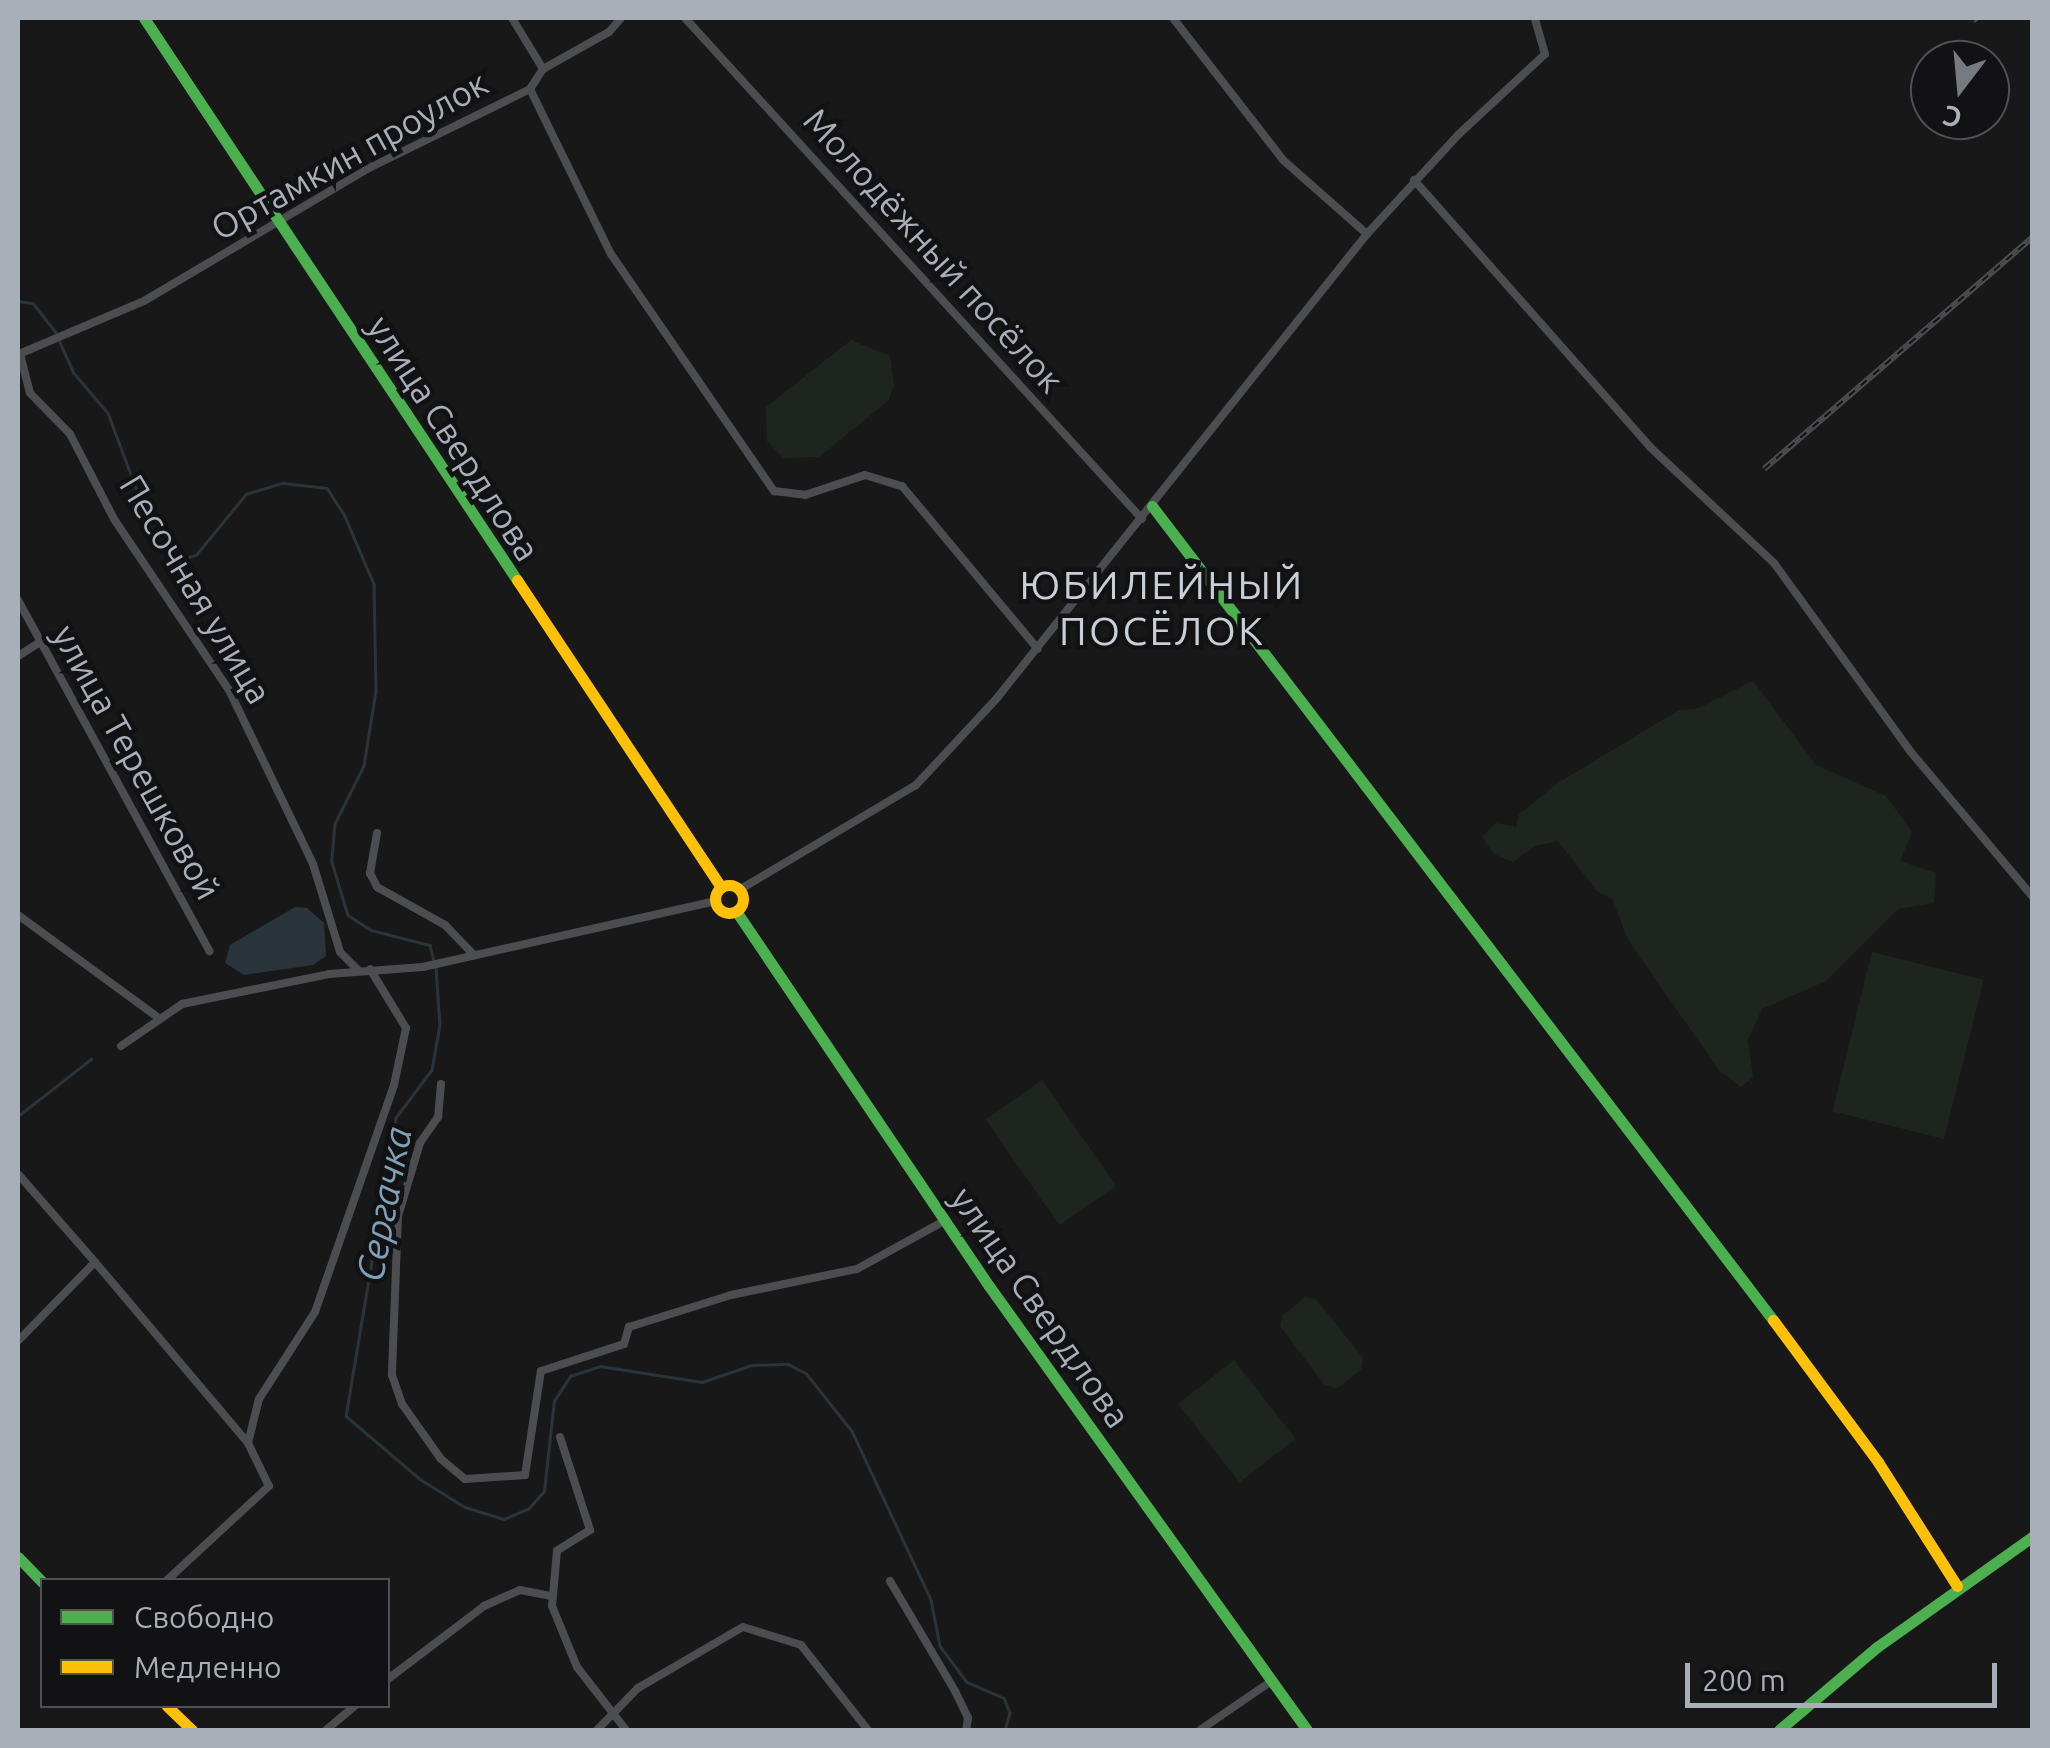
<!DOCTYPE html>
<meta charset="utf-8">
<style>
body{margin:0}
#map{position:relative;width:2050px;height:1748px;overflow:hidden;background:#181818;font-family:Ubuntu,sans-serif}
div>[style]{position:absolute}
[style*='--x']{left:calc(var(--x)*1px);top:calc(var(--y)*1px);width:calc(var(--w)*1px);rotate:calc(var(--a)*1deg)}
.green>*{inset:0;background:#1e251e;transform-origin:0 0}
.water>*{inset:0;background:#2a343b}
.stream>*{height:2.5px;margin:-1.25px;padding:0 1.25px;transform-origin:1.25px;border-radius:1.25px;background:#2a343b}
.street>*{height:8px;margin:-4px;padding:0 4px;transform-origin:4px;border-radius:4px;background:#4c4d51}
.fast>*{height:11px;margin:-5.5px;padding:0 5.5px;transform-origin:5.5px;border-radius:5.5px;background:#4caf50}
.slow>*{height:11px;margin:-5.5px;padding:0 5.5px;transform-origin:5.5px;border-radius:5.5px;background:#ffc107}
.slow>.ring{margin:-5.5px;padding:0;box-sizing:content-box;background:none;border:11px solid #ffc107;border-radius:50%}
.rail>*{height:6px;margin-top:-3px;transform-origin:0;background:repeating-linear-gradient(90deg,#121214 0 8px,#4c4d50 0 16px);box-sizing:border-box;border-block:2px solid #4c4d50}
span{translate:-50% -50%;white-space:nowrap;text-align:center;line-height:1.15;-webkit-text-stroke:9px #121214;paint-order:stroke}
.street-label{font-size:35px;color:#a9afb9}
.water-label{font-size:38px;color:#7fa0b5;font-style:italic}
.quarter-label{font-size:40px;color:#caced5;letter-spacing:2.5px}
.frame{position:absolute;inset:0;border:20px solid #a9afb9;pointer-events:none}
.legend{position:absolute;left:40px;top:1578px;width:350px;height:130px;box-sizing:border-box;background:#121214;border:2px solid #4e5156;margin:0;padding:12px 18px;list-style:none;font-size:30px;color:#a9afb9}
.legend li{display:flex;align-items:center;gap:20px;height:50px}
.legend b{width:50px;border:2px solid #4e5156}
.north{position:absolute;left:1910px;top:40px;width:100px;height:100px;box-sizing:border-box;background:#121214;border:2px solid #4e5156;border-radius:50%;rotate:196deg;font-size:28px;font-weight:700;line-height:40px;text-align:center;color:#a9afb9}
.north::after{content:'';display:block;margin:auto;width:35px;height:45px;background:#767a81;clip-path:polygon(50% 0,100% 100%,50% 72%,0 100%)}
.scale{position:absolute;left:1685px;top:1663px;width:312px;height:45px;box-sizing:border-box;border:5px solid #a9afb9;border-top:0;padding-left:12px;font-size:30px;line-height:35px;white-space:nowrap;color:#a9afb9;-webkit-text-stroke:8px #121214;paint-order:stroke}
</style>
<div id="map">
<div class="green">
<i style="clip-path:polygon(851px 340px,890px 356px,894px 386px,888px 401px,819px 457px,783px 458px,767px 441px,766px 407px)"></i>
<i style="clip-path:polygon(1753px 681px,1816px 765px,1886px 796px,1912px 832px,1900px 861px,1936px 873px,1934px 903px,1898px 909px,1826px 981px,1762px 1009px,1748px 1040px,1753px 1077px,1741px 1087px,1719px 1070px,1628px 940px,1613px 900px,1597px 891px,1558px 841px,1535px 846px,1513px 862px,1494px 854px,1482px 837px,1496px 823px,1516px 827px,1519px 814px,1558px 783px,1679px 710px,1697px 709px)"></i>
<i style="left:1872px;top:952px;width:115px;height:164px;rotate:14deg"></i>
<i style="left:1042px;top:1080px;width:129px;height:69px;rotate:55deg"></i>
<i style="clip-path:polygon(1305px 1297px,1316px 1299px,1363px 1358px,1361px 1370px,1336px 1389px,1324px 1384px,1280px 1326px,1283px 1315px)"></i>
<i style="left:1234px;top:1360px;width:100px;height:71px;rotate:52deg"></i>
</div>
<div class="water">
<i style="clip-path:polygon(295px 907px,307px 908px,324px 923px,326px 956px,313px 965px,244px 975px,225px 963px,230px 945px)"></i>
</div>
<div class="stream">
<i style="--x:18;--y:301;--w:15;--a:8"></i>
<i style="--x:33;--y:303;--w:39;--a:52"></i>
<i style="--x:60;--y:342;--w:34;--a:66"></i>
<i style="--x:74;--y:373;--w:52;--a:49.6"></i>
<i style="--x:108;--y:413;--w:134;--a:69.5"></i>
<i style="--x:155;--y:539;--w:31;--a:42"></i>
<i style="--x:178;--y:560;--w:19;--a:-16"></i>
<i style="--x:196;--y:555;--w:79;--a:-50.7"></i>
<i style="--x:246;--y:494;--w:39;--a:-17"></i>
<i style="--x:283;--y:483;--w:44;--a:6.5"></i>
<i style="--x:327;--y:488;--w:31;--a:57"></i>
<i style="--x:344;--y:514;--w:76;--a:66.8"></i>
<i style="--x:374;--y:584;--w:107;--a:88.9"></i>
<i style="--x:376;--y:691;--w:76;--a:99.1"></i>
<i style="--x:364;--y:766;--w:65;--a:116.6"></i>
<i style="--x:335;--y:824;--w:38;--a:95"></i>
<i style="--x:332;--y:862;--w:55;--a:73.2"></i>
<i style="--x:348;--y:915;--w:27;--a:33"></i>
<i style="--x:371;--y:930;--w:61;--a:14.3"></i>
<i style="--x:430;--y:945;--w:16;--a:76"></i>
<i style="--x:436;--y:968;--w:57;--a:86"></i>
<i style="--x:440;--y:1025;--w:46;--a:100.1"></i>
<i style="--x:432;--y:1070;--w:60;--a:126.9"></i>
<i style="--x:396;--y:1118;--w:302;--a:99.5"></i>
<i style="--x:346;--y:1416;--w:97;--a:40.4"></i>
<i style="--x:420;--y:1479;--w:53;--a:31.9"></i>
<i style="--x:465;--y:1507;--w:41;--a:17.1"></i>
<i style="--x:504;--y:1519;--w:26;--a:-23"></i>
<i style="--x:528;--y:1509;--w:24;--a:-48"></i>
<i style="--x:544;--y:1491;--w:91;--a:-83.7"></i>
<i style="--x:554;--y:1401;--w:30;--a:-57"></i>
<i style="--x:570;--y:1376;--w:32;--a:-18"></i>
<i style="--x:600;--y:1366;--w:103;--a:8.9"></i>
<i style="--x:702;--y:1382;--w:53;--a:-18.8"></i>
<i style="--x:752;--y:1365;--w:36;--a:-2"></i>
<i style="--x:788;--y:1364;--w:20;--a:27"></i>
<i style="--x:806;--y:1373;--w:74;--a:51.6"></i>
<i style="--x:852;--y:1431;--w:187;--a:64.9"></i>
<i style="--x:931;--y:1600;--w:47;--a:78.9"></i>
<i style="--x:940;--y:1646;--w:45;--a:53.1"></i>
<i style="--x:967;--y:1682;--w:40;--a:23.4"></i>
<i style="--x:1004;--y:1698;--w:16;--a:68"></i>
<i style="--x:1010;--y:1713;--w:18;--a:106"></i>
<i style="--x:18;--y:1116;--w:93;--a:-38"></i>
</div>
<div class="street">
<i style="--x:512;--y:18;--w:60;--a:58.7"></i>
<i style="--x:685;--y:18;--w:678;--a:47.63"></i>
<i style="--x:1173;--y:18;--w:180;--a:52.2"></i>
<i style="--x:1283;--y:160;--w:112;--a:41.4"></i>
<i style="--x:530;--y:89;--w:184;--a:63.9"></i>
<i style="--x:611;--y:254;--w:288;--a:55.5"></i>
<i style="--x:774;--y:491;--w:31;--a:7"></i>
<i style="--x:805;--y:495;--w:63;--a:-18.4"></i>
<i style="--x:865;--y:475;--w:39;--a:17"></i>
<i style="--x:902;--y:486;--w:212;--a:50.2"></i>
<i style="--x:1414;--y:180;--w:356;--a:48.5"></i>
<i style="--x:1650;--y:447;--w:170;--a:43.1"></i>
<i style="--x:1774;--y:563;--w:232;--a:54.1"></i>
<i style="--x:1910;--y:751;--w:189;--a:49.9"></i>
<i style="--x:19;--y:354;--w:136;--a:-23"></i>
<i style="--x:144;--y:301;--w:261;--a:-30.6"></i>
<i style="--x:369;--y:168;--w:179;--a:-26.1"></i>
<i style="--x:530;--y:89;--w:24;--a:-57"></i>
<i style="--x:543;--y:69;--w:76;--a:-29.3"></i>
<i style="--x:609;--y:32;--w:18;--a:-49"></i>
<i style="--x:20;--y:354;--w:40;--a:75.6"></i>
<i style="--x:30;--y:393;--w:57;--a:45.7"></i>
<i style="--x:70;--y:434;--w:96;--a:62.6"></i>
<i style="--x:114;--y:519;--w:206;--a:56.1"></i>
<i style="--x:229;--y:690;--w:193;--a:64.2"></i>
<i style="--x:313;--y:864;--w:92;--a:72.9"></i>
<i style="--x:340;--y:952;--w:27;--a:45"></i>
<i style="--x:18;--y:600;--w:400;--a:61.4"></i>
<i style="--x:18;--y:656;--w:26;--a:-32"></i>
<i style="--x:377;--y:833;--w:41;--a:99.9"></i>
<i style="--x:370;--y:873;--w:16;--a:63"></i>
<i style="--x:377;--y:887;--w:78;--a:29.2"></i>
<i style="--x:445;--y:925;--w:42;--a:46"></i>
<i style="--x:739;--y:890;--w:206;--a:-30.7"></i>
<i style="--x:916;--y:785;--w:119;--a:-47"></i>
<i style="--x:997;--y:698;--w:593;--a:-51.43"></i>
<i style="--x:1367;--y:234;--w:136;--a:-47.4"></i>
<i style="--x:1459;--y:134;--w:117;--a:-42.9"></i>
<i style="--x:1545;--y:54;--w:37;--a:-106"></i>
<i style="--x:18;--y:915;--w:171;--a:36.2"></i>
<i style="--x:121;--y:1046;--w:74;--a:-34.5"></i>
<i style="--x:182;--y:1004;--w:150;--a:-11.5"></i>
<i style="--x:329;--y:974;--w:94;--a:-4.3"></i>
<i style="--x:423;--y:967;--w:299;--a:-12.7"></i>
<i style="--x:441;--y:1084;--w:33;--a:95"></i>
<i style="--x:438;--y:1117;--w:32;--a:125"></i>
<i style="--x:420;--y:1143;--w:76;--a:106.8"></i>
<i style="--x:398;--y:1216;--w:159;--a:92.2"></i>
<i style="--x:392;--y:1375;--w:31;--a:71"></i>
<i style="--x:402;--y:1404;--w:67;--a:54.7"></i>
<i style="--x:441;--y:1459;--w:31;--a:40"></i>
<i style="--x:465;--y:1479;--w:60;--a:-3.8"></i>
<i style="--x:525;--y:1475;--w:105;--a:-81.3"></i>
<i style="--x:541;--y:1371;--w:87;--a:-18"></i>
<i style="--x:624;--y:1344;--w:18;--a:-74"></i>
<i style="--x:629;--y:1327;--w:107;--a:-17.4"></i>
<i style="--x:731;--y:1295;--w:129;--a:-11.7"></i>
<i style="--x:857;--y:1269;--w:102;--a:-28.8"></i>
<i style="--x:18;--y:1174;--w:117;--a:48.8"></i>
<i style="--x:95;--y:1262;--w:110;--a:134.3"></i>
<i style="--x:95;--y:1262;--w:237;--a:49.8"></i>
<i style="--x:248;--y:1443;--w:48;--a:64"></i>
<i style="--x:269;--y:1486;--w:139;--a:137.3"></i>
<i style="--x:560;--y:1437;--w:98;--a:72.1"></i>
<i style="--x:590;--y:1530;--w:39;--a:148"></i>
<i style="--x:557;--y:1551;--w:55;--a:95.2"></i>
<i style="--x:552;--y:1606;--w:66;--a:67.7"></i>
<i style="--x:577;--y:1667;--w:80;--a:52.1"></i>
<i style="--x:248;--y:1443;--w:45;--a:-76"></i>
<i style="--x:259;--y:1399;--w:103;--a:-57.2"></i>
<i style="--x:315;--y:1312;--w:240;--a:-70.8"></i>
<i style="--x:394;--y:1085;--w:58;--a:-78.1"></i>
<i style="--x:406;--y:1028;--w:69;--a:-121.4"></i>
<i style="--x:890;--y:1581;--w:128;--a:59.4"></i>
<i style="--x:955;--y:1691;--w:30;--a:64"></i>
<i style="--x:968;--y:1718;--w:12;--a:99"></i>
<i style="--x:388;--y:1679;--w:121;--a:-37.2"></i>
<i style="--x:484;--y:1606;--w:39;--a:-24"></i>
<i style="--x:520;--y:1590;--w:31;--a:11"></i>
<i style="--x:326;--y:1730;--w:38;--a:-40"></i>
<i style="--x:597;--y:1730;--w:59;--a:-45.7"></i>
<i style="--x:638;--y:1688;--w:121;--a:-30.2"></i>
<i style="--x:743;--y:1627;--w:61;--a:17.2"></i>
<i style="--x:801;--y:1645;--w:108;--a:51.8"></i>
<i style="--x:1200;--y:1730;--w:88;--a:-34.4"></i>
</div>
<div class="fast">
<i style="--x:144;--y:18;--w:675;--a:56.43"></i>
<i style="--x:1152;--y:506;--w:1024;--a:52.66"></i>
<i style="--x:736;--y:911;--w:452;--a:56"></i>
<i style="--x:989;--y:1286;--w:546;--a:54.39"></i>
<i style="--x:18;--y:1557;--w:35;--a:46"></i>
<i style="--x:1779;--y:1730;--w:128;--a:-40.3"></i>
<i style="--x:1877;--y:1647;--w:190;--a:-35.4"></i>
</div>
<div class="slow">
<i style="--x:517;--y:580;--w:369;--a:56.4"></i>
<i class="ring" style="left:715px;top:885px;width:17px;height:17px"></i>
<i style="--x:1773;--y:1320;--w:177;--a:53.5"></i>
<i style="--x:1878;--y:1462;--w:147;--a:57.5"></i>
<i style="--x:167;--y:1706;--w:35;--a:44"></i>
</div>
<div class="rail">
<i style="--x:1973;--y:20;--w:4;--a:-27"></i>
<i style="--x:1764;--y:469;--w:354;--a:-40.8"></i>
</div>
<div class="street-label">
<span style="left:349px;top:155px;rotate:-29deg">Ортамкин проулок</span>
<span style="left:934px;top:250px;rotate:48deg">Молодёжный посёлок</span>
<span style="left:454px;top:438px;rotate:57deg">улица Свердлова</span>
<span style="left:196px;top:589px;rotate:59deg">Песочная улица</span>
<span style="left:137px;top:762px;rotate:61deg">улица Терешковой</span>
<span style="left:1041px;top:1307px;rotate:55deg">улица Свердлова</span>
</div>
<div class="water-label">
<span style="left:384px;top:1204px;rotate:-79deg">Сергачка</span>
</div>
<div class="quarter-label">
<span style="left:1162px;top:608px">ЮБИЛЕЙНЫЙ<br>ПОСЁЛОК</span>
</div>
<div class="frame"></div>
<ul class="legend">
<li><b style="height:12px;background:#4caf50"></b>Свободно</li>
<li><b style="height:12px;background:#ffc107"></b>Медленно</li>
</ul>
<div class="north">С</div>
<div class="scale">200 m</div>
</div>
